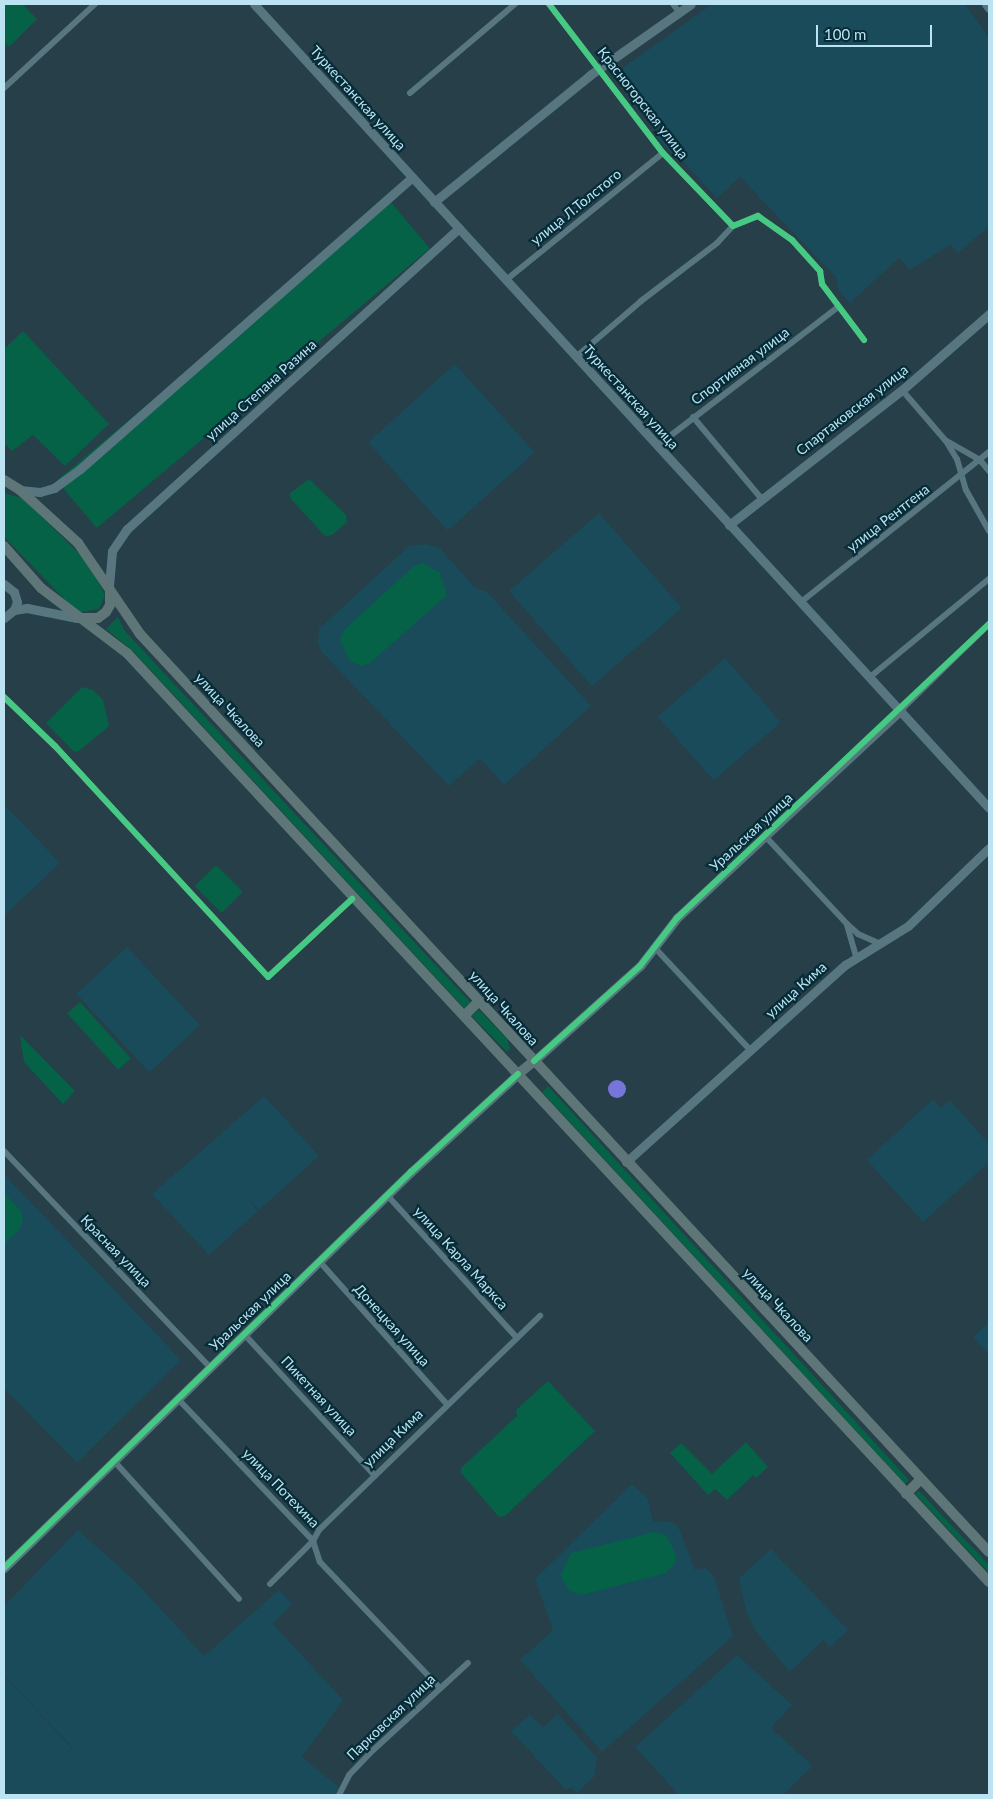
<!DOCTYPE html>
<meta charset="utf-8">
<style>
body{margin:0}
#map{position:relative;width:993px;height:1799px;overflow:hidden;background:#263f48;font-family:Lato,sans-serif}
div>[style]{position:absolute}
[style*='--x']{left:calc(var(--x)*1px);top:calc(var(--y)*1px);width:calc(var(--w)*1px);rotate:calc(var(--a)*1deg)}
.built>*{inset:0;background:#194b5b;transform-origin:0 0}
.green>*{inset:0;background:#056247;transform-origin:0 0}
.water>*{inset:0;background:#7774da}
.round{border-radius:50%}
.street>*{height:6px;margin:-3px;padding:0 3px;transform-origin:3px;border-radius:3px;background:#577680}
.secondary>*{height:9px;margin:-4.5px;padding:0 4.5px;transform-origin:4.5px;border-radius:4.5px;background:#577680}
.primary>*{height:10px;margin:-5px;padding:0 5px;transform-origin:5px;border-radius:5px;background:#5f7678}
.cycleway>*{height:6px;margin:-3px;padding:0 3px;transform-origin:3px;border-radius:3px;background:#46c982}
span{translate:-50% -50%;white-space:nowrap;text-align:center;line-height:1.15;-webkit-text-stroke:4.5px #052c37;paint-order:stroke}
.street-label{font-size:14px;color:#bbe3f2}
.frame{position:absolute;inset:0;border:5px solid #bbe3f2;pointer-events:none}
.scale{position:absolute;left:816px;top:25px;width:116px;height:22px;box-sizing:border-box;border:2px solid #bbe3f2;border-top:0;padding-left:6px;font-size:15px;line-height:18px;white-space:nowrap;color:#bbe3f2;-webkit-text-stroke:4px #052c37;paint-order:stroke}
</style>
<div id="map">
<div class="built">
<i style="clip-path:polygon(712px 4px,965px 4px,989px 38px,989px 226px,958px 253px,950px 245px,910px 270px,899px 258px,850px 303px,839px 291px,836px 277px,740px 177px,717px 198px,680px 158px,676px 149px,671px 153px,656px 137px,661px 133px,621px 78px,624px 67px)"></i>
<i style="left:455px;top:364px;width:119px;height:117px;rotate:48deg"></i>
<i style="left:599px;top:513px;width:126px;height:119px;rotate:49deg"></i>
<i style="clip-path:polygon(426px 544px,440px 548px,474px 587px,487px 592px,591px 706px,504px 785px,480px 758px,449px 786px,321px 651px,318px 643px,319px 629px,409px 546px)"></i>
<i style="left:725px;top:658px;width:85px;height:89px;rotate:49deg"></i>
<i style="clip-path:polygon(4px 804px,60px 863px,5px 915px,4px 913px)"></i>
<i style="left:127px;top:947px;width:107px;height:69px;rotate:47deg"></i>
<i style="clip-path:polygon(264px 1096px,319px 1156px,259px 1210px,248px 1199px,258px 1211px,209px 1255px,152px 1194px)"></i>
<i style="clip-path:polygon(933px 1099px,941px 1108px,950px 1100px,989px 1144px,989px 1162px,923px 1222px,867px 1160px)"></i>
<i style="clip-path:polygon(4px 1174px,181px 1360px,77px 1463px,4px 1388px)"></i>
<i style="clip-path:polygon(989px 1322px,989px 1354px,973px 1337px)"></i>
<i style="clip-path:polygon(632px 1484px,648px 1499px,653px 1521px,670px 1522px,678px 1526px,695px 1570px,706px 1568px,714px 1577px,733px 1636px,602px 1752px,520px 1660px,553px 1630px,535px 1579px)"></i>
<i style="clip-path:polygon(78px 1530px,134px 1580px,204px 1656px,279px 1590px,292px 1604px,273px 1624px,343px 1700px,302px 1757px,339px 1787px,336px 1795px,4px 1795px,4px 1676px,72px 1748px,59px 1760px,73px 1748px,4px 1675px,4px 1606px)"></i>
<i style="clip-path:polygon(771px 1549px,848px 1630px,830px 1647px,823px 1640px,790px 1672px,755px 1630px,746px 1611px,739px 1578px)"></i>
<i style="clip-path:polygon(737px 1655px,792px 1705px,771px 1728px,813px 1766px,783px 1795px,679px 1795px,635px 1747px)"></i>
<i style="clip-path:polygon(558px 1714px,597px 1758px,594px 1777px,577px 1793px,572px 1788px,565px 1789px,511px 1731px,530px 1715px,543px 1727px)"></i>
</div>
<div class="green">
<i style="clip-path:polygon(4px 4px,22px 4px,37px 19px,9px 47px,4px 42px)"></i>
<i style="left:390px;top:201px;width:62px;height:435px;rotate:50deg"></i>
<i style="clip-path:polygon(23px 331px,109px 424px,65px 466px,33px 435px,12px 451px,4px 443px,4px 349px)"></i>
<i style="clip-path:polygon(309px 479px,346px 515px,347px 522px,332px 535px,325px 536px,291px 499px,289px 494px)"></i>
<i style="clip-path:polygon(4px 493px,22px 498px,88px 562px,105px 595px,99px 609px,80px 612px,72px 607px,7px 540px,4px 535px)"></i>
<i style="clip-path:polygon(423px 563px,440px 573px,447px 595px,370px 663px,361px 666px,350px 661px,340px 640px,344px 630px,414px 566px)"></i>
<i style="clip-path:polygon(118px 617px,124px 630px,470px 1002px,464px 1008px,133px 651px,106px 629px)"></i>
<i style="clip-path:polygon(82px 687px,93px 690px,103px 700px,109px 726px,78px 752px,73px 751px,46px 723px)"></i>
<i style="left:216px;top:865px;width:38px;height:30px;rotate:45deg"></i>
<i style="left:80px;top:1002px;width:76px;height:17px;rotate:48deg"></i>
<i style="clip-path:polygon(479px 1010px,507px 1039px,510px 1049px,507px 1052px,472px 1016px)"></i>
<i style="clip-path:polygon(20px 1035px,75px 1091px,63px 1104px,24px 1062px)"></i>
<i style="clip-path:polygon(548px 1086px,909px 1480px,905px 1484px,542px 1092px)"></i>
<i style="clip-path:polygon(4px 1193px,21px 1211px,23px 1219px,19px 1230px,4px 1244px)"></i>
<i style="clip-path:polygon(548px 1381px,595px 1431px,505px 1516px,499px 1517px,461px 1473px,461px 1468px,517px 1416px,516px 1410px)"></i>
<i style="clip-path:polygon(746px 1442px,768px 1467px,756px 1478px,753px 1475px,727px 1500px,715px 1489px,708px 1495px,670px 1453px,681px 1443px,712px 1474px)"></i>
<i style="clip-path:polygon(919px 1491px,989px 1565px,989px 1573px,915px 1494px)"></i>
<i style="clip-path:polygon(654px 1532px,666px 1535px,675px 1553px,676px 1562px,666px 1573px,581px 1595px,570px 1591px,564px 1583px,561px 1574px,571px 1553px)"></i>
</div>
<div class="water">
<i class="round" style="left:608px;top:1080px;width:18px;height:18px"></i>
</div>
<div class="street">
<i style="--x:549;--y:4;--w:188;--a:52.6"></i>
<i style="--x:663;--y:153;--w:101;--a:46.2"></i>
<i style="--x:733;--y:226;--w:27;--a:-22"></i>
<i style="--x:758;--y:216;--w:42;--a:35.2"></i>
<i style="--x:792;--y:240;--w:42;--a:47.9"></i>
<i style="--x:820;--y:271;--w:13;--a:81"></i>
<i style="--x:822;--y:284;--w:70;--a:53.1"></i>
<i style="--x:673;--y:4;--w:10;--a:53"></i>
<i style="--x:4;--y:88;--w:124;--a:-42.7"></i>
<i style="--x:410;--y:93;--w:138;--a:-40.3"></i>
<i style="--x:506;--y:280;--w:202;--a:-39"></i>
<i style="--x:576;--y:357;--w:86;--a:-40.7"></i>
<i style="--x:641;--y:301;--w:96;--a:-37.3"></i>
<i style="--x:717;--y:243;--w:23;--a:-47"></i>
<i style="--x:902;--y:390;--w:66;--a:49.3"></i>
<i style="--x:945;--y:440;--w:40;--a:29.7"></i>
<i style="--x:980;--y:460;--w:14;--a:51"></i>
<i style="--x:693;--y:417;--w:106;--a:50"></i>
<i style="--x:946;--y:441;--w:21;--a:59"></i>
<i style="--x:957;--y:459;--w:32;--a:74"></i>
<i style="--x:966;--y:490;--w:47;--a:60.7"></i>
<i style="--x:657;--y:446;--w:228;--a:-37.5"></i>
<i style="--x:801;--y:602;--w:241;--a:-38.6"></i>
<i style="--x:870;--y:677;--w:154;--a:-39.5"></i>
<i style="--x:4;--y:697;--w:71;--a:43.9"></i>
<i style="--x:55;--y:746;--w:314;--a:47.3"></i>
<i style="--x:268;--y:977;--w:115;--a:-42.9"></i>
<i style="--x:901;--y:710;--w:123;--a:-44.3"></i>
<i style="--x:765;--y:836;--w:120;--a:47"></i>
<i style="--x:847;--y:924;--w:15;--a:42"></i>
<i style="--x:858;--y:934;--w:24;--a:24"></i>
<i style="--x:847;--y:925;--w:32;--a:74"></i>
<i style="--x:655;--y:948;--w:139;--a:47"></i>
<i style="--x:4;--y:1151;--w:298;--a:46.4"></i>
<i style="--x:387;--y:1195;--w:193;--a:47.7"></i>
<i style="--x:319;--y:1261;--w:192;--a:48.2"></i>
<i style="--x:244;--y:1334;--w:193;--a:47.3"></i>
<i style="--x:178;--y:1399;--w:196;--a:46.4"></i>
<i style="--x:313;--y:1541;--w:22;--a:72"></i>
<i style="--x:320;--y:1562;--w:173;--a:46.4"></i>
<i style="--x:114;--y:1461;--w:186;--a:47.8"></i>
<i style="--x:270;--y:1584;--w:61;--a:-45"></i>
<i style="--x:313;--y:1541;--w:13;--a:-61"></i>
<i style="--x:319;--y:1530;--w:308;--a:-44.1"></i>
<i style="--x:339;--y:1795;--w:22;--a:-63"></i>
<i style="--x:349;--y:1775;--w:30;--a:-46"></i>
<i style="--x:370;--y:1753;--w:133;--a:-42.6"></i>
</div>
<div class="secondary">
<i style="--x:254;--y:4;--w:1089;--a:47.57"></i>
<i style="--x:986;--y:4;--w:5;--a:53"></i>
<i style="--x:434;--y:202;--w:201;--a:-39.1"></i>
<i style="--x:590;--y:75;--w:123;--a:-35.1"></i>
<i style="--x:20;--y:490;--w:20;--a:6"></i>
<i style="--x:40;--y:492;--w:15;--a:-16"></i>
<i style="--x:54;--y:488;--w:32;--a:-36"></i>
<i style="--x:80;--y:469;--w:442;--a:-41.3"></i>
<i style="--x:729;--y:525;--w:219;--a:-38"></i>
<i style="--x:902;--y:390;--w:116;--a:-41.1"></i>
<i style="--x:4;--y:584;--w:13;--a:39"></i>
<i style="--x:14;--y:592;--w:10;--a:73"></i>
<i style="--x:17;--y:602;--w:9;--a:111"></i>
<i style="--x:109;--y:586;--w:35;--a:-85"></i>
<i style="--x:112;--y:551;--w:27;--a:-56"></i>
<i style="--x:127;--y:529;--w:448;--a:-42.2"></i>
<i style="--x:4;--y:618;--w:13;--a:-39"></i>
<i style="--x:14;--y:610;--w:13;--a:-9"></i>
<i style="--x:27;--y:608;--w:51;--a:11.3"></i>
<i style="--x:534;--y:1061;--w:142;--a:-41.9"></i>
<i style="--x:640;--y:966;--w:61;--a:-52.4"></i>
<i style="--x:677;--y:918;--w:306;--a:-42.9"></i>
<i style="--x:626;--y:1162;--w:295;--a:-42"></i>
<i style="--x:845;--y:965;--w:74;--a:-31.8"></i>
<i style="--x:908;--y:926;--w:112;--a:-43.9"></i>
<i style="--x:4;--y:1568;--w:568;--a:-44.22"></i>
<i style="--x:411;--y:1172;--w:145;--a:-42.5"></i>
</div>
<div class="primary">
<i style="--x:4;--y:480;--w:19;--a:32"></i>
<i style="--x:20;--y:490;--w:79;--a:42.4"></i>
<i style="--x:78;--y:543;--w:110;--a:55.7"></i>
<i style="--x:140;--y:634;--w:1250;--a:47.24"></i>
<i style="--x:4;--y:546;--w:56;--a:48.6"></i>
<i style="--x:41;--y:588;--w:108;--a:37.1"></i>
<i style="--x:127;--y:653;--w:1267;--a:47.14"></i>
<i style="--x:78;--y:618;--w:20;--a:0"></i>
<i style="--x:98;--y:618;--w:10;--a:-37"></i>
<i style="--x:106;--y:612;--w:8;--a:-60"></i>
<i style="--x:110;--y:605;--w:15;--a:-90"></i>
<i style="--x:464;--y:1016;--w:21;--a:-45"></i>
<i style="--x:518;--y:1074;--w:21;--a:-39"></i>
<i style="--x:906;--y:1494;--w:21;--a:-45"></i>
</div>
<div class="cycleway">
<i style="--x:549;--y:4;--w:188;--a:52.6"></i>
<i style="--x:663;--y:153;--w:101;--a:46.2"></i>
<i style="--x:733;--y:226;--w:27;--a:-22"></i>
<i style="--x:758;--y:216;--w:42;--a:35.2"></i>
<i style="--x:792;--y:240;--w:42;--a:47.9"></i>
<i style="--x:820;--y:271;--w:13;--a:81"></i>
<i style="--x:822;--y:284;--w:70;--a:53.1"></i>
<i style="--x:4;--y:697;--w:71;--a:43.9"></i>
<i style="--x:55;--y:746;--w:314;--a:47.3"></i>
<i style="--x:268;--y:977;--w:115;--a:-42.9"></i>
<i style="--x:534;--y:1061;--w:142;--a:-41.9"></i>
<i style="--x:640;--y:966;--w:61;--a:-52.4"></i>
<i style="--x:677;--y:918;--w:429;--a:-43.3"></i>
<i style="--x:4;--y:1568;--w:568;--a:-44.22"></i>
<i style="--x:411;--y:1172;--w:145;--a:-42.5"></i>
</div>
<div class="street-label">
<span style="left:358px;top:98px;rotate:48deg">Туркестанская улица</span>
<span style="left:643px;top:103px;rotate:52deg">Красногорская улица</span>
<span style="left:576px;top:207px;rotate:-39deg">улица Л.Толстого</span>
<span style="left:740px;top:366px;rotate:-37deg">Спортивная улица</span>
<span style="left:261px;top:390px;rotate:-42deg">улица Степана Разина</span>
<span style="left:631px;top:397px;rotate:48deg">Туркестанская улица</span>
<span style="left:852px;top:410px;rotate:-38deg">Спартаковская улица</span>
<span style="left:888px;top:518px;rotate:-38deg">улица Рентгена</span>
<span style="left:230px;top:710px;rotate:47deg">улица Чкалова</span>
<span style="left:751px;top:832px;rotate:-43deg">Уральская улица</span>
<span style="left:796px;top:990px;rotate:-42deg">улица Кима</span>
<span style="left:504px;top:1008px;rotate:48deg">улица Чкалова</span>
<span style="left:116px;top:1251px;rotate:46deg">Красная улица</span>
<span style="left:461px;top:1258px;rotate:48deg">улица Карла Маркса</span>
<span style="left:778px;top:1305px;rotate:47deg">улица Чкалова</span>
<span style="left:250px;top:1311px;rotate:-44deg">Уральская улица</span>
<span style="left:392px;top:1325px;rotate:48deg">Донецкая улица</span>
<span style="left:319px;top:1396px;rotate:47deg">Пикетная улица</span>
<span style="left:393px;top:1438px;rotate:-44deg">улица Кима</span>
<span style="left:281px;top:1488px;rotate:46deg">улица Потехина</span>
<span style="left:391px;top:1717px;rotate:-44deg">Парковская улица</span>
</div>
<div class="frame"></div>
<div class="scale">100 m</div>
</div>
